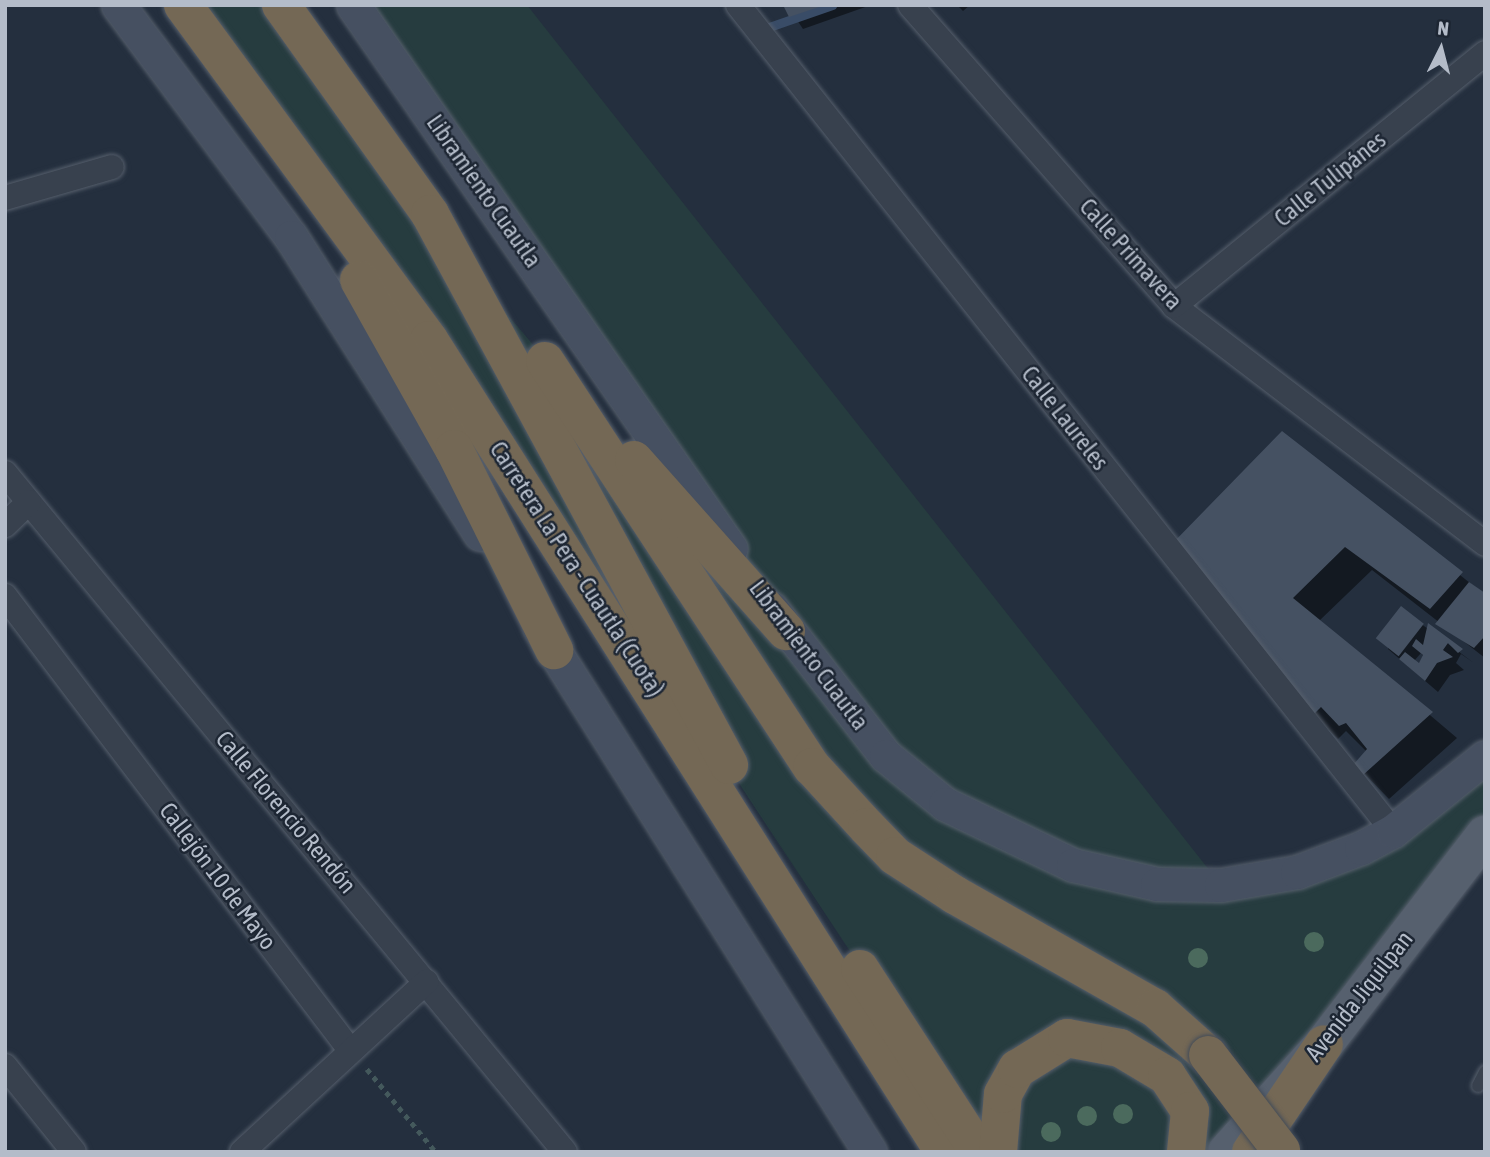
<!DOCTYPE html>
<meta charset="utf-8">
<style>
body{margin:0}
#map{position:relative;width:1490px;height:1157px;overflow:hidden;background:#242f3e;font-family:"Asap Condensed",sans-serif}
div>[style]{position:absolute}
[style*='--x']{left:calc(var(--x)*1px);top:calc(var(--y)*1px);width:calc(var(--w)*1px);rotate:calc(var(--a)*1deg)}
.green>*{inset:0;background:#263c3f}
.shadow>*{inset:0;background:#0007}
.stream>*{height:9px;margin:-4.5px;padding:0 4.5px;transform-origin:4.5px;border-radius:4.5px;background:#394c67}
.building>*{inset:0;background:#455162;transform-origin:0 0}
.path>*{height:4.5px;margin-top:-2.25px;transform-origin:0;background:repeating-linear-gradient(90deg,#44595c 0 5px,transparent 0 10px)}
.roads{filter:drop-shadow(0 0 2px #565f6c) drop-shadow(0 0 2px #565f6c)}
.service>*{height:12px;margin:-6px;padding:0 6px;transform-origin:6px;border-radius:6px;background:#38414e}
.minor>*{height:24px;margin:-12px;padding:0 12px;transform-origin:12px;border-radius:12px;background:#38414e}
.secondary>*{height:33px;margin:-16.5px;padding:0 16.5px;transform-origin:16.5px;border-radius:16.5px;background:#465061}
.primary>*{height:38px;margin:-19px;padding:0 19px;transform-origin:19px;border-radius:19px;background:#56606e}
.motorway>*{height:38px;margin:-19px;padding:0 19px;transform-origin:19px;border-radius:19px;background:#746855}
.bridges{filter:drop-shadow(0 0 2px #434c59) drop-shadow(0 0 2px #434c59)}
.motorway-bridge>*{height:38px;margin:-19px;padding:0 19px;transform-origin:19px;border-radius:19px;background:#746855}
.trees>*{width:20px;height:20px;margin:-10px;border-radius:50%;background:#4b6a5d}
span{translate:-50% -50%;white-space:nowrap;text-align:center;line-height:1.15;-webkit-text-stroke:5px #1d2633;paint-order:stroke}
.street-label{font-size:24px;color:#b4bcc9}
.frame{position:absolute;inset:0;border:7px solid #b4bcc9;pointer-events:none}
.north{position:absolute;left:1406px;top:14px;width:70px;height:70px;-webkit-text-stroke:5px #1d2633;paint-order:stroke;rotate:6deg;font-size:19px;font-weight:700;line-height:28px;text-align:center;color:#b4bcc9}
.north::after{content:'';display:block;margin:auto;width:24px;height:32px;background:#b4bcc9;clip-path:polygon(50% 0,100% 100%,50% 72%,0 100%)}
</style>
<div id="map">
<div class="green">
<i style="clip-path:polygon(183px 5px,281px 5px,430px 214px,707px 760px)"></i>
<i style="clip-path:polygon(347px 5px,527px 5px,1221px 885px,1073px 865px,886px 756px)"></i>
<i style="clip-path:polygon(455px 253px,886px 760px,1073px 869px,1297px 876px,1485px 762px,1485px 830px,1224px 1152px,983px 1152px,742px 788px)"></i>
</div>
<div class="shadow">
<i style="clip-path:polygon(787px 5px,871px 5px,803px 29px)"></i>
<i style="clip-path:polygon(957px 5px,970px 5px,963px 11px)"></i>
<i style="clip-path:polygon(1282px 433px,1485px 595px,1485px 658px,1372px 570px,1319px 621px,1457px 738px,1389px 799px,1356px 765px,1367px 752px,1346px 731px,1338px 739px,1313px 715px,1170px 548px)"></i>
<i style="clip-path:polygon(evenodd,1401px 609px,1474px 663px,1461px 654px,1456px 663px,1464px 670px,1450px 675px,1438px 692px,1388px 649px,1401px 609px,1421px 653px,1424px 657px,1420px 665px,1414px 661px,1421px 653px)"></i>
</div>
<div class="stream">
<i style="--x:769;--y:27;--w:67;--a:-19.2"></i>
</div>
<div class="building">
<i style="clip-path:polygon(783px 5px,822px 5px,822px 6px,789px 17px)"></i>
<i style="clip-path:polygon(1282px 431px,1463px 572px,1430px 609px,1345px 547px,1293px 598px,1433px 712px,1363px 775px,1353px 765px,1367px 749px,1346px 723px,1339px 726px,1321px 707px,1312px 716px,1168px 548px)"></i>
<i style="clip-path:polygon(1469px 582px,1485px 593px,1485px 636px,1474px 648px,1435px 624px)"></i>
<i style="left:1401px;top:606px;width:29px;height:41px;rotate:38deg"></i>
<i style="clip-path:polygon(1428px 623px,1463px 649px,1458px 653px,1448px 643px,1443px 650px,1453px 657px,1437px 663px,1425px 681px,1399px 659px,1405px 652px,1419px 663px,1423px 655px,1412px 646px,1416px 639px,1423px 645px)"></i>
</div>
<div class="path">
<i style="--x:367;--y:1069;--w:108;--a:50.3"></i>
</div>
<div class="roads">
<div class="service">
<i style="--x:1478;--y:1086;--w:16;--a:-63"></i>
</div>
<div class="minor">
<i style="--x:738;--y:5;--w:1054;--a:51.59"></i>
<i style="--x:910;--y:5;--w:400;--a:48.7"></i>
<i style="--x:1174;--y:306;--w:392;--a:37.4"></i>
<i style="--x:5;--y:198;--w:111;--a:-16.2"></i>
<i style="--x:1174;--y:306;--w:401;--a:-39.1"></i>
<i style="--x:5;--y:473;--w:880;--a:50.49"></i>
<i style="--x:5;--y:525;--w:33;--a:-44"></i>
<i style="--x:5;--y:596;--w:570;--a:52.77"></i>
<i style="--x:5;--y:1066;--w:110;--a:51.3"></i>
<i style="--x:242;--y:1152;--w:251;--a:-42.7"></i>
</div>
<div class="secondary">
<i style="--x:118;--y:5;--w:289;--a:53.3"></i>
<i style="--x:291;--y:237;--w:352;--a:57.5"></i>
<i style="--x:353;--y:5;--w:662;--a:55.21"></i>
<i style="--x:771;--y:608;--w:187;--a:52.2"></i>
<i style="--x:886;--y:756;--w:76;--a:39.1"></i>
<i style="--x:945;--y:804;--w:142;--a:25.5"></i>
<i style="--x:1073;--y:865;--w:86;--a:12.7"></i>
<i style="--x:1157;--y:884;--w:64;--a:0.9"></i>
<i style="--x:1221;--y:885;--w:77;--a:-9.7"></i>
<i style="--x:1297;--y:872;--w:68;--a:-20.6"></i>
<i style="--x:1361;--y:848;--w:36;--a:-28"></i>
<i style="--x:1393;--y:831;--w:118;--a:-38.8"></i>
<i style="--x:539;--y:627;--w:621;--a:57.77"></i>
</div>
<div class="primary">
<i style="--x:1227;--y:1152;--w:145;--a:-48.1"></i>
<i style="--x:1324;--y:1044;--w:264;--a:-52.4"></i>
</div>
<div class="motorway">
<i style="--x:183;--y:5;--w:416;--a:53.7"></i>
<i style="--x:429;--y:340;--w:962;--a:57.62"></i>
<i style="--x:281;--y:5;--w:257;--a:54.5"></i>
<i style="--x:430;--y:214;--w:627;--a:61.51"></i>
<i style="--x:359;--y:280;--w:194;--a:60.7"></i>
<i style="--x:454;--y:449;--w:225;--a:63.5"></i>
<i style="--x:545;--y:361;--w:486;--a:56.7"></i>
<i style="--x:812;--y:767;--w:81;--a:47.5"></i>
<i style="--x:867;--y:827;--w:40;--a:46"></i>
<i style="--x:895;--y:856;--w:72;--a:33"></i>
<i style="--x:955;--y:895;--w:230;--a:29.5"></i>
<i style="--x:1155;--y:1008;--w:71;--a:41.6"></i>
<i style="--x:634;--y:460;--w:229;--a:48.4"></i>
<i style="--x:860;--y:969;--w:218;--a:57"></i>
<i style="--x:998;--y:1152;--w:58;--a:-85.1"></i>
<i style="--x:1003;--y:1094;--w:29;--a:-61"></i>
<i style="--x:1017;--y:1069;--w:59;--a:-31.8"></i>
<i style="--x:1067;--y:1038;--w:54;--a:10.7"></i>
<i style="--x:1120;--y:1048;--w:55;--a:30.8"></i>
<i style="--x:1167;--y:1076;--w:42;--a:56.7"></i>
<i style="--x:1190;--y:1111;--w:41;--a:95.6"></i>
<i style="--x:1251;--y:1152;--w:130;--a:-55.9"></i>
</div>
</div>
<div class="bridges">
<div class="motorway-bridge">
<i style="--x:1208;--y:1055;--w:120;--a:52.5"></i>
</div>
</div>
<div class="trees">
<i style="left:1314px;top:942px"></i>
<i style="left:1198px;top:958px"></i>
<i style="left:1123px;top:1114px"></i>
<i style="left:1087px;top:1116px"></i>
<i style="left:1051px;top:1132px"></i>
</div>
<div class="street-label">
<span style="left:1330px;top:179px;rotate:-39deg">Calle Tulipánes</span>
<span style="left:484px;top:191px;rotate:55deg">Libramiento Cuautla</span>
<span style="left:1131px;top:254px;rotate:48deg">Calle Primavera</span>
<span style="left:1065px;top:418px;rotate:52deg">Calle Laureles</span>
<span style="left:577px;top:569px;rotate:57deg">Carretera La Pera - Cuautla (Cuota)</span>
<span style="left:809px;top:655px;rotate:53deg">Libramiento Cuautla</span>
<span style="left:286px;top:812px;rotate:50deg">Calle Florencio Rendón</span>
<span style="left:218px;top:876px;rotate:53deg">Callejón 10 de Mayo</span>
<span style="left:1359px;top:996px;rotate:-52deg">Avenida Jiquilpan</span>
</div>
<div class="frame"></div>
<div class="north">N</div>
</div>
